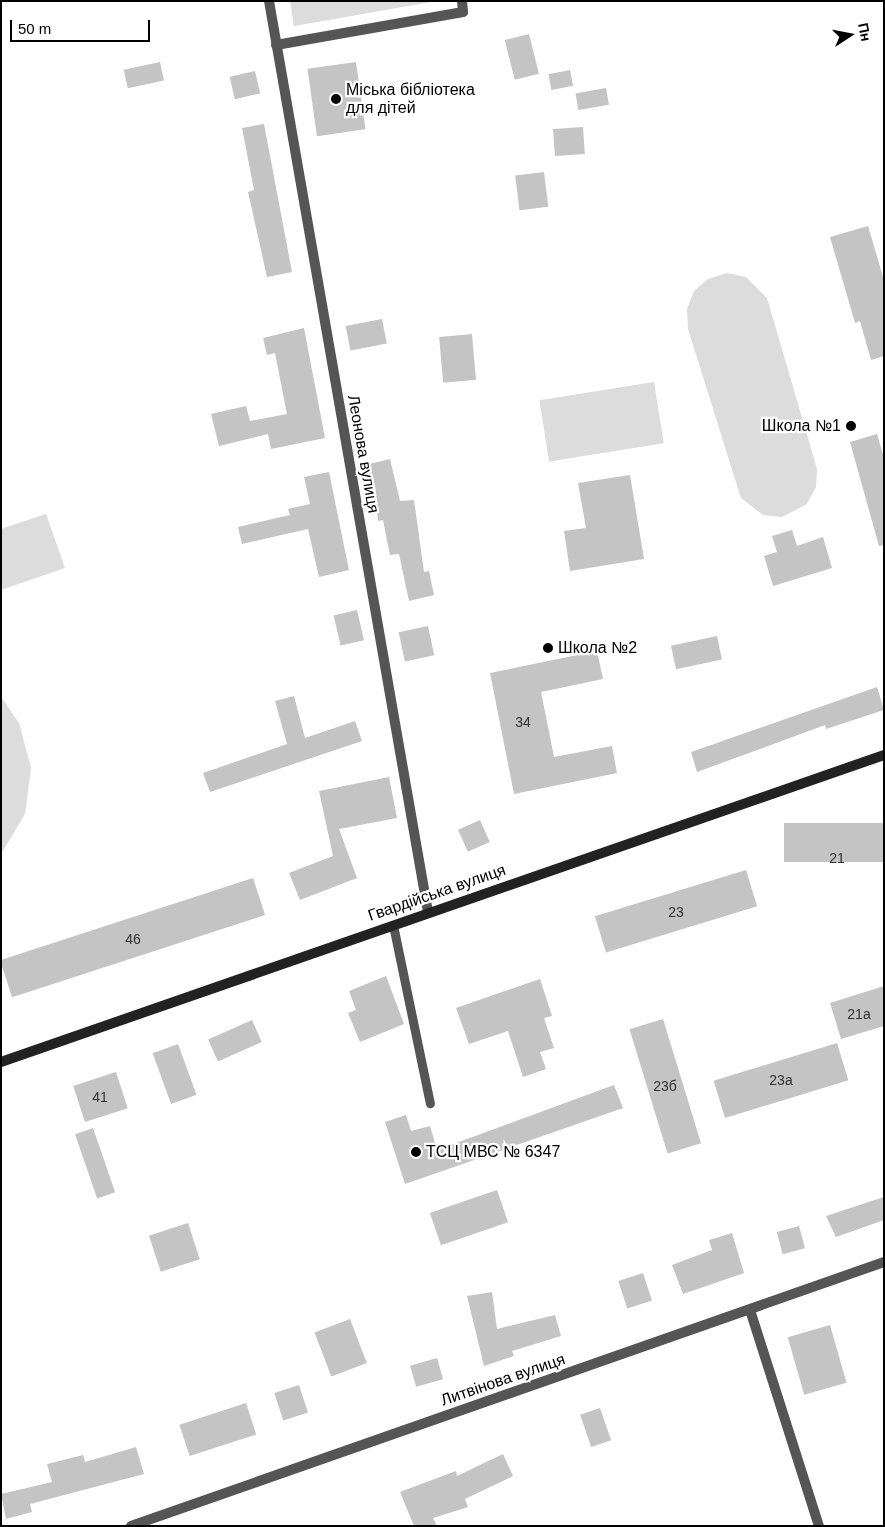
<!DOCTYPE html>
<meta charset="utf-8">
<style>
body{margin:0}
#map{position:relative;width:885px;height:1527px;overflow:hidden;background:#fff;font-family:Arial,sans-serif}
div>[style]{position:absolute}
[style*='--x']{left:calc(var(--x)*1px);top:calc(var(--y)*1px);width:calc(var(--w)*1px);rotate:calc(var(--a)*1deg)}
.green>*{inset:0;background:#dcdcdc;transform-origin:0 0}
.building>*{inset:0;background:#c4c4c4;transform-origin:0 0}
.lane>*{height:9px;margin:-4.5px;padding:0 4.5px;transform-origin:4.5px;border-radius:4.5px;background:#555}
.street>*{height:10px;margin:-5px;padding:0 5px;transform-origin:5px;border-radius:5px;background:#555}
.secondary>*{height:10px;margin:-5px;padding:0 5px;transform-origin:5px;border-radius:5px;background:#222}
.dots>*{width:14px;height:14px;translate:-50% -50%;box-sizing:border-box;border:2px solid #fff;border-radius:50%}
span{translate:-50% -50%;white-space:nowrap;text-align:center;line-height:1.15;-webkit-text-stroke:4.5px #fff;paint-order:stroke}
.number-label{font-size:14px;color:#313131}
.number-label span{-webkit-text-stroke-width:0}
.poi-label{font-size:16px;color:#000}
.left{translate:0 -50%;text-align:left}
.right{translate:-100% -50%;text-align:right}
.street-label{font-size:16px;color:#000}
.frame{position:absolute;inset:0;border:2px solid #000;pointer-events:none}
.north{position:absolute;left:825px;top:10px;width:50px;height:50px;-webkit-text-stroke:4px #fff;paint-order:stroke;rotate:79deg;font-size:14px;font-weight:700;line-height:20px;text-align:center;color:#000}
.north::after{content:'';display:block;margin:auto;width:18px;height:22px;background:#000;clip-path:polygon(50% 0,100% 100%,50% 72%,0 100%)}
.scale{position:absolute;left:10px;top:20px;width:140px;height:22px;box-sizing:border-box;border:2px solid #000;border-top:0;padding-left:6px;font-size:15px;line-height:18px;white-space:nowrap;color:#000;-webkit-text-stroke:4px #fff;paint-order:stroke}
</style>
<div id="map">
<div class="green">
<i style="clip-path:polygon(290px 1px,437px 1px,294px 26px)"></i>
<i style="clip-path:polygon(727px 273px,746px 277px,767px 298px,817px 469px,816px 487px,807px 504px,782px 517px,763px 515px,741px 498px,688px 329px,687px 309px,694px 291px,708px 279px)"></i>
<i style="left:654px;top:382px;width:62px;height:116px;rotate:81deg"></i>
<i style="clip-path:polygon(46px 514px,65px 568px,1px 590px,1px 529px)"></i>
<i style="clip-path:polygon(1px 697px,19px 723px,31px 768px,25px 814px,1px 854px)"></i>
</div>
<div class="building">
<i style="left:529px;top:34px;width:41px;height:25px;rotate:76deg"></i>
<i style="left:160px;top:62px;width:19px;height:37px;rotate:78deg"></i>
<i style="left:356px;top:62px;width:68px;height:49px;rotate:82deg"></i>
<i style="left:570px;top:70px;width:16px;height:22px;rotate:79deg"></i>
<i style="left:255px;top:71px;width:23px;height:26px;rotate:77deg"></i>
<i style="left:606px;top:88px;width:17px;height:31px;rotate:80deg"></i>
<i style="clip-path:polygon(264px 124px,292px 272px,267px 277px,248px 192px,254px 190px,242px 128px)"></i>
<i style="left:583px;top:127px;width:27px;height:30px;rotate:86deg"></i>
<i style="left:544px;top:172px;width:35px;height:29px;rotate:83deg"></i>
<i style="clip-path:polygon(868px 226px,884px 280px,884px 356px,871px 360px,860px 321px,855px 323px,830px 237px)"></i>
<i style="left:382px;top:319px;width:25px;height:37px;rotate:79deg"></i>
<i style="clip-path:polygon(304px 328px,325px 438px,271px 449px,268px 434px,219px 446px,211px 414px,246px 406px,250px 421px,287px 414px,275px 353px,267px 355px,263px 338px)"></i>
<i style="left:472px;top:334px;width:46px;height:33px;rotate:85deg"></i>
<i style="clip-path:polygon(877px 434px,884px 458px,884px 545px,879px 546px,850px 442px)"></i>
<i style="clip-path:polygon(390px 459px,400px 501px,414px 500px,424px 572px,429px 571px,434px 595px,409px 601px,399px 554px,390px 555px,383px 520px,378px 521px,375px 485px,369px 486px,365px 465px)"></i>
<i style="clip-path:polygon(329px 472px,349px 570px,319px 577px,308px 529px,242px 544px,238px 527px,290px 515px,288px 509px,310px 504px,304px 477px)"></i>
<i style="clip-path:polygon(630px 475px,644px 559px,570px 571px,564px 531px,586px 528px,578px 483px)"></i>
<i style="clip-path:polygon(792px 530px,797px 546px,823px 537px,832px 568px,773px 586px,764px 556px,777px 552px,772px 536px)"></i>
<i style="left:357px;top:610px;width:31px;height:24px;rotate:77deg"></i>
<i style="left:428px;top:626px;width:30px;height:30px;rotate:78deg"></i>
<i style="left:717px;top:636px;width:24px;height:47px;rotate:78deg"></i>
<i style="clip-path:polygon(597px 651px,603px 679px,541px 692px,554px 757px,612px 746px,617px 773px,514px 794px,490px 673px)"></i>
<i style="clip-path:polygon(877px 687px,884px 710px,826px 729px,825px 725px,697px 772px,691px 752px)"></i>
<i style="clip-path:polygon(294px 696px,305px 738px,355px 721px,362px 741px,210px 792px,203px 773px,287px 744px,275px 701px)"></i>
<i style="clip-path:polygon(389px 777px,397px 818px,339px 829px,357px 878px,300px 900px,289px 873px,333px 856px,319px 791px)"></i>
<i style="left:480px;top:820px;width:24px;height:24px;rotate:66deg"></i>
<i style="left:884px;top:823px;width:39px;height:100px;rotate:90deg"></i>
<i style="left:746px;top:870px;width:38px;height:158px;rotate:73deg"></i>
<i style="left:253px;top:878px;width:39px;height:266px;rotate:72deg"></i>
<i style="clip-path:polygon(386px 976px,404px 1024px,360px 1042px,348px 1013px,356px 1010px,349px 991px)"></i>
<i style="clip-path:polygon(540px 979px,552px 1016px,544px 1018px,554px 1048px,540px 1052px,546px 1069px,523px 1077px,508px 1031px,469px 1044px,456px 1008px)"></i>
<i style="clip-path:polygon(884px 986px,884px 1026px,841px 1039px,830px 1003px)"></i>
<i style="left:663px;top:1019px;width:130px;height:35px;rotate:73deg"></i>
<i style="left:252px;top:1020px;width:24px;height:48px;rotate:66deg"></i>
<i style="left:837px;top:1043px;width:39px;height:129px;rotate:73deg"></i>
<i style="left:178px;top:1044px;width:54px;height:27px;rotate:70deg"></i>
<i style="left:116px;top:1072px;width:38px;height:45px;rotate:72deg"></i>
<i style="clip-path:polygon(614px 1085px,623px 1108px,405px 1184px,385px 1122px,406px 1115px,411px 1131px,430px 1126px,437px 1150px)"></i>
<i style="left:93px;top:1128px;width:68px;height:19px;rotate:71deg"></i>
<i style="left:497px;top:1190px;width:34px;height:71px;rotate:71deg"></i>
<i style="clip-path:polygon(884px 1197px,884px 1220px,836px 1237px,826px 1216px)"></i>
<i style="left:188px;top:1223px;width:38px;height:41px;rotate:72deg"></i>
<i style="left:799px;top:1226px;width:23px;height:23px;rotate:75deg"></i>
<i style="clip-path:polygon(732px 1233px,744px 1273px,683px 1294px,672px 1265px,712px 1250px,709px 1240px)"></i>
<i style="left:643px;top:1273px;width:29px;height:26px;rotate:72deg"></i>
<i style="clip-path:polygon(492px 1292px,497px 1329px,555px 1315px,561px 1336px,512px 1351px,514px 1356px,484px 1366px,467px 1296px)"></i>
<i style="left:350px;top:1319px;width:47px;height:38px;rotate:69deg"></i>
<i style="left:830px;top:1325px;width:60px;height:44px;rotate:74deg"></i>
<i style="left:437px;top:1358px;width:22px;height:28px;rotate:74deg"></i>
<i style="left:299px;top:1385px;width:29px;height:26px;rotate:72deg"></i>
<i style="left:246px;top:1403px;width:33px;height:70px;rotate:72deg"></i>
<i style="left:600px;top:1408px;width:34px;height:21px;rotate:71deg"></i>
<i style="clip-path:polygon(136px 1447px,144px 1474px,30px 1504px,32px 1512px,6px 1519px,1px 1494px,52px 1482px,47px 1464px,83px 1455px,85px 1462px)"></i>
<i style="clip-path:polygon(503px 1454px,513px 1476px,465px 1499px,468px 1507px,433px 1518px,437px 1526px,414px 1526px,400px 1492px,456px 1471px,457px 1476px)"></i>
</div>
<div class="lane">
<i style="--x:393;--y:925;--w:182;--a:78.3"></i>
</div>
<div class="street">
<i style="--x:269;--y:1;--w:925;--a:80.1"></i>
<i style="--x:276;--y:45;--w:190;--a:-10"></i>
<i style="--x:463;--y:12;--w:11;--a:-95"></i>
<i style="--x:750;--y:1310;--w:227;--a:72.3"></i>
<i style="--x:131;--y:1526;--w:798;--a:-19.32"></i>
</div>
<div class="secondary">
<i style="--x:1;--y:1062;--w:935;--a:-19.17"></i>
</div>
<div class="dots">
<i style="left:336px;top:99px;background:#000"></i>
<i style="left:851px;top:426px;background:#000"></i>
<i style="left:548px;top:648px;background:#000"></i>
<i style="left:416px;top:1152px;background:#000"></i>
</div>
<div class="number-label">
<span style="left:523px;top:722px">34</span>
<span style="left:837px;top:858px">21</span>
<span style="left:676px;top:912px">23</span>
<span style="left:133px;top:939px">46</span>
<span style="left:859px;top:1014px">21а</span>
<span style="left:781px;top:1080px">23а</span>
<span style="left:665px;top:1086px">23б</span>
<span style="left:100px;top:1097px">41</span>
</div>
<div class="poi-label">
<span class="left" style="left:346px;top:99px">Міська бібліотека<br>для дітей</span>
<span class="right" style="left:841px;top:426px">Школа №1</span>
<span class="left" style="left:558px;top:648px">Школа №2</span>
<span class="left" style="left:426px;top:1152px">ТСЦ МВС № 6347</span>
</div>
<div class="street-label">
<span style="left:363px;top:454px;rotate:80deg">Леонова вулиця</span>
<span style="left:437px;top:893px;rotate:-19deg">Гвардійська вулиця</span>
<span style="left:503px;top:1380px;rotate:-19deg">Литвінова вулиця</span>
</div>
<div class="frame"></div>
<div class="north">Пн</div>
<div class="scale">50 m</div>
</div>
